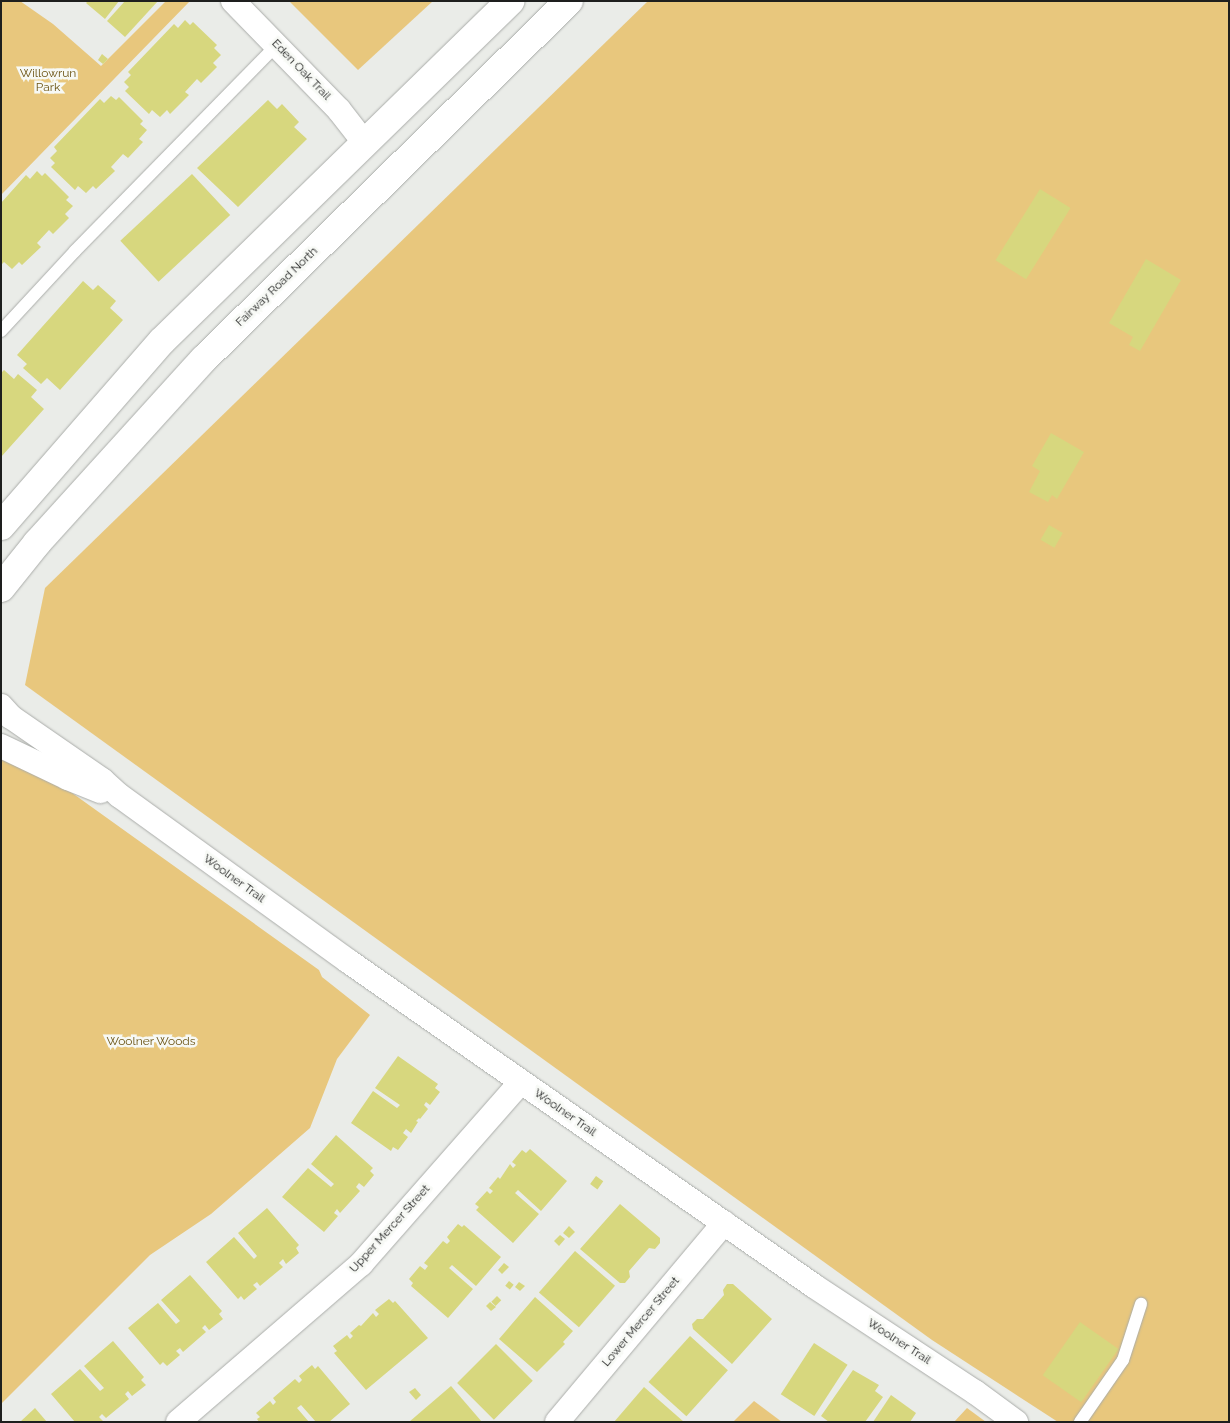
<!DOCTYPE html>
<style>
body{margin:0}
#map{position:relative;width:1230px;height:1423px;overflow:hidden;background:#eaece8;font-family:Raleway,sans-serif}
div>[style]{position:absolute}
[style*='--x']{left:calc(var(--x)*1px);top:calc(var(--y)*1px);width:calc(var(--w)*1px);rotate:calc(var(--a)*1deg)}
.green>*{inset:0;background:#e8c77d}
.building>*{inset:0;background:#d7d77e;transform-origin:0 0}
.roads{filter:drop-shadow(0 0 1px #aaaca9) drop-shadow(0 0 1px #aaaca9)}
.service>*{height:12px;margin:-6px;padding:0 6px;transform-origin:6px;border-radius:6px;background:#fff}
.minor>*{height:24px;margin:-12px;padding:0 12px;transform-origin:12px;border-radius:12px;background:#fff}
.secondary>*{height:28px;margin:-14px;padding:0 14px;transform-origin:14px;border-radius:14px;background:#fff}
span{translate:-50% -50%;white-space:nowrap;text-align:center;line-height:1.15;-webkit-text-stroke:5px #f7f9f5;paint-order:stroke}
.street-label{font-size:12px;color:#1e1f1e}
.park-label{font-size:12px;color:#6c5414}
.frame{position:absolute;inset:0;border:2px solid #1e1f1e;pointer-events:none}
</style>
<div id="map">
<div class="green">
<i style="clip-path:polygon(1px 1px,20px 1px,53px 24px,101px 66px,166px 1px,190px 1px,1px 195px)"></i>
<i style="clip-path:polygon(289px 1px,433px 1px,358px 70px)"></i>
<i style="clip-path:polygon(648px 1px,1229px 1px,1229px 1422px,1058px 1422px,932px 1340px,25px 685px,45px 588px)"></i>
<i style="clip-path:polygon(1px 742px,319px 970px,322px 977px,370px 1015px,337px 1059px,310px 1128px,211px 1214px,150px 1255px,1px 1404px)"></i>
<i style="clip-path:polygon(754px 1401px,782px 1422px,733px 1422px)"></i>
<i style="clip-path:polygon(967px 1408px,986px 1422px,954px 1422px)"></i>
</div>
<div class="building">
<i style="clip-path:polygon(88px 1px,119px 1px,105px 19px,86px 3px)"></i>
<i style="clip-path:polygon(125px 1px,158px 1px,125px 37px,107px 21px)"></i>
<i style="clip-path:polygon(185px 20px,190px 25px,193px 22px,217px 45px,214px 48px,221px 55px,213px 63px,217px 67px,201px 83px,197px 79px,185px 92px,189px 95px,170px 114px,167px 110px,160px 117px,152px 110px,149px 114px,125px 91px,129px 87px,124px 82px,131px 75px,128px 72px,174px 24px,178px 28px)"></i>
<i style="clip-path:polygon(102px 54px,108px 59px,103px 64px,98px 60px)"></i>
<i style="clip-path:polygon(111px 96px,116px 100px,119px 97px,143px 121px,140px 124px,147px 130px,139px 139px,143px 142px,128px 158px,123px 154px,111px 167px,115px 171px,96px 189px,93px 186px,86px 193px,78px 186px,75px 190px,51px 167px,55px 163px,50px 158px,57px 151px,54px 147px,100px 99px,104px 103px)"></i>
<i style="clip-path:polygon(268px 100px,277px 109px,282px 104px,299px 122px,294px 127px,307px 139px,238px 207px,197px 168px)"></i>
<i style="clip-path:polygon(37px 171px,42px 176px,45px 173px,69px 197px,66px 200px,73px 206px,65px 214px,69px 218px,53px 234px,49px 230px,37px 243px,41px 247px,22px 265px,19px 262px,12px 269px,4px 262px,1px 265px,1px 203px,26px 175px,30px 179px)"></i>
<i style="left:192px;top:174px;width:56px;height:98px;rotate:47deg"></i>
<i style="left:1040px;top:189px;width:36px;height:84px;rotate:32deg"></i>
<i style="clip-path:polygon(1146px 259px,1181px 280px,1140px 351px,1129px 345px,1133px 337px,1109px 323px)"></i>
<i style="clip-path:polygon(83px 281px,93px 290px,98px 285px,116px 301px,110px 308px,123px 320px,60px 390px,47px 378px,41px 384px,23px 368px,27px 364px,17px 355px)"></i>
<i style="clip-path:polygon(4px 370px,14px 379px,18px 374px,37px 390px,31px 397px,44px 409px,1px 457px,1px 373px)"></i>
<i style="clip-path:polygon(1051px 433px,1084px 452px,1057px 499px,1052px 495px,1048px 502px,1029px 492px,1040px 471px,1032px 466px)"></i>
<i style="left:1049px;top:525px;width:16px;height:17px;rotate:30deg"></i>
<i style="clip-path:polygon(398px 1056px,438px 1084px,435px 1088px,440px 1092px,430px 1105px,426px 1102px,424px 1105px,428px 1109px,420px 1119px,419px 1118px,416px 1121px,418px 1122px,411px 1133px,406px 1129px,403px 1133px,408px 1137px,398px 1150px,393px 1147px,391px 1151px,351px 1123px,373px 1091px,397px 1108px,400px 1105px,375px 1088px)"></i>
<i style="clip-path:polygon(336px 1135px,373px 1168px,370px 1171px,374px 1175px,364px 1187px,359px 1183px,356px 1187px,360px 1191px,340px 1213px,337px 1209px,334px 1213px,338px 1216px,324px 1232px,282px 1197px,308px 1168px,331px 1187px,334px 1184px,311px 1164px)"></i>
<i style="clip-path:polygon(530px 1149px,567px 1181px,541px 1211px,518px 1190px,515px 1193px,539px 1214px,513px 1243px,476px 1210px,479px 1207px,475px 1204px,487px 1191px,490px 1194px,493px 1191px,489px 1188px,498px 1177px,500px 1179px,510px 1164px,513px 1168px,516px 1165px,512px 1162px,522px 1150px,526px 1153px)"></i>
<i style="left:596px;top:1176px;width:9px;height:10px;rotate:36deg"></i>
<i style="clip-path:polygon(620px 1204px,660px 1238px,660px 1243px,655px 1249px,649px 1248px,629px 1271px,630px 1277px,625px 1283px,620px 1283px,580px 1249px)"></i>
<i style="clip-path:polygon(267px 1208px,299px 1245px,296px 1248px,299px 1253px,286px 1264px,283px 1259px,279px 1263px,283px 1267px,260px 1286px,257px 1282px,253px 1285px,257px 1289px,244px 1300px,241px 1296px,238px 1299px,206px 1262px,234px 1237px,254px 1259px,257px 1256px,238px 1233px)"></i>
<i style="clip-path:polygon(458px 1224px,462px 1227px,464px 1225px,501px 1257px,476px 1286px,452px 1265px,449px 1268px,473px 1289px,448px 1318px,411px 1286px,413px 1283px,409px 1279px,420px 1266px,425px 1270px,428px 1266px,424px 1263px,443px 1241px,447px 1244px,450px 1241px,447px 1237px)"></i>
<i style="clip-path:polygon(569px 1226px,575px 1232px,569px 1238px,563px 1233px)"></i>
<i style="clip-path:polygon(560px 1235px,565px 1239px,559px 1246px,554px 1241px)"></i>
<i style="left:575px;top:1251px;width:53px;height:55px;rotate:41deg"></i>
<i style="clip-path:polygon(504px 1263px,509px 1267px,502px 1274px,498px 1270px)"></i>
<i style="clip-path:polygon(190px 1275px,222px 1311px,219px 1314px,223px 1319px,209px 1330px,205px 1325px,202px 1328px,206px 1332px,183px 1352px,180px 1348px,176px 1351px,180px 1355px,167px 1366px,163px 1362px,160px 1365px,128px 1328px,158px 1303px,176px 1324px,180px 1321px,161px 1300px)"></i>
<i style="left:509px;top:1281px;width:6px;height:6px;rotate:39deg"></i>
<i style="clip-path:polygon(519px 1282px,525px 1286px,520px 1291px,515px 1287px)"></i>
<i style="clip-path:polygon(727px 1284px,733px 1284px,772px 1319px,732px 1364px,693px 1329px,692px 1324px,697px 1319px,703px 1319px,724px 1295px,723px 1290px)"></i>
<i style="left:497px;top:1296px;width:6px;height:8px;rotate:45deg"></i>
<i style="clip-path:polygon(535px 1297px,573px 1331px,563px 1342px,565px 1344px,537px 1372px,499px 1339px)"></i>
<i style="clip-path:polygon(389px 1299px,393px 1303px,395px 1301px,428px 1338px,366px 1390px,334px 1353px,337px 1351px,333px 1346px,347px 1335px,350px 1339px,353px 1336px,350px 1333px,359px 1325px,361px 1326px,373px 1313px,376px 1317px,379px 1314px,375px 1310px)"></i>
<i style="clip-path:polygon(490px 1302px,496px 1307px,491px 1311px,486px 1306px)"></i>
<i style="left:1080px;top:1322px;width:47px;height:65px;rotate:35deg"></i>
<i style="left:690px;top:1336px;width:51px;height:62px;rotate:42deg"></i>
<i style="clip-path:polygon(113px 1341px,144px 1377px,141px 1380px,146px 1385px,132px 1396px,128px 1391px,125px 1394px,129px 1399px,106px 1418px,102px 1414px,99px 1417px,104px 1422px,75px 1422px,51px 1394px,80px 1369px,100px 1391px,104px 1388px,84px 1366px)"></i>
<i style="left:814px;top:1343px;width:40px;height:61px;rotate:33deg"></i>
<i style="left:496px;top:1344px;width:52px;height:55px;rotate:45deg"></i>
<i style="clip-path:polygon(312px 1365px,315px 1369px,318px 1366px,350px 1404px,329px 1422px,316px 1422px,301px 1405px,297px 1408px,309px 1422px,259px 1422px,257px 1419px,260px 1417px,256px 1413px,270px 1401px,273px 1405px,276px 1402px,273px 1398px,295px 1379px,299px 1383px,302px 1380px,299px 1376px)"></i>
<i style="clip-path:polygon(853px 1370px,879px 1385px,875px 1391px,883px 1397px,865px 1422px,829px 1422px,821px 1416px)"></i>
<i style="clip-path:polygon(451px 1386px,482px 1422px,409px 1422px)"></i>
<i style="clip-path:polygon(644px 1387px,684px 1422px,614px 1422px)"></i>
<i style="clip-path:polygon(415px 1388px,421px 1395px,416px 1400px,409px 1392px)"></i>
<i style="clip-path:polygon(891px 1395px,916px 1413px,910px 1422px,873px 1422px)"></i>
<i style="clip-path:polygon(35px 1408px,47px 1422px,20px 1422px)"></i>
</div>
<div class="roads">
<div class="service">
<i style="--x:1;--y:331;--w:109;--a:-47.2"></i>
<i style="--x:75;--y:251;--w:289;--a:-45.6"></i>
<i style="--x:1080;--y:1422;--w:75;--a:-55.3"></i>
<i style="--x:1123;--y:1360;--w:59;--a:-72.2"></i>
</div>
<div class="minor">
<i style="--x:233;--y:1;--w:152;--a:45.8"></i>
<i style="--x:339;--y:110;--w:41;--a:52"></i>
<i style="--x:1;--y:706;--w:15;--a:48"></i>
<i style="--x:11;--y:717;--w:111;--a:34.7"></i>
<i style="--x:102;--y:780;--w:24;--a:42"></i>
<i style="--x:120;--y:796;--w:281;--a:35.9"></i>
<i style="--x:348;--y:961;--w:568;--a:34.89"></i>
<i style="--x:814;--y:1286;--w:193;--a:33.4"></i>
<i style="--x:975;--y:1392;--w:51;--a:36.2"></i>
<i style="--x:1;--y:746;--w:74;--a:25.5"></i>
<i style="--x:68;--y:778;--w:35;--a:22"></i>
<i style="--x:178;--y:1422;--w:242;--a:-40.8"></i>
<i style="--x:361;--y:1264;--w:242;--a:-48.7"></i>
<i style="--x:557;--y:1422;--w:260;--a:-50"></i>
</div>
<div class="secondary">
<i style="--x:1;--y:526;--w:245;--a:-49"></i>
<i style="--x:162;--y:341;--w:487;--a:-44.3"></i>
<i style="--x:1;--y:588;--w:58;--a:-51.3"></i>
<i style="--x:37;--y:543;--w:248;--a:-47.8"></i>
<i style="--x:204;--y:359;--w:511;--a:-44.45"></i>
</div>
</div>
<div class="street-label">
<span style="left:301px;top:70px;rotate:46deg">Eden Oak Trail</span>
<span style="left:277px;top:287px;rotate:-44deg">Fairway Road North</span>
<span style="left:234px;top:879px;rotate:36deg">Woolner Trail</span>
<span style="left:565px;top:1113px;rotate:35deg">Woolner Trail</span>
<span style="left:390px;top:1229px;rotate:-48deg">Upper Mercer Street</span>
<span style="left:641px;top:1322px;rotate:-50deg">Lower Mercer Street</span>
<span style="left:899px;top:1342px;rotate:33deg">Woolner Trail</span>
</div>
<div class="park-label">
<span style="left:48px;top:81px">Willowrun<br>Park</span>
<span style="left:151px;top:1042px">Woolner Woods</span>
</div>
<div class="frame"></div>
</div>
